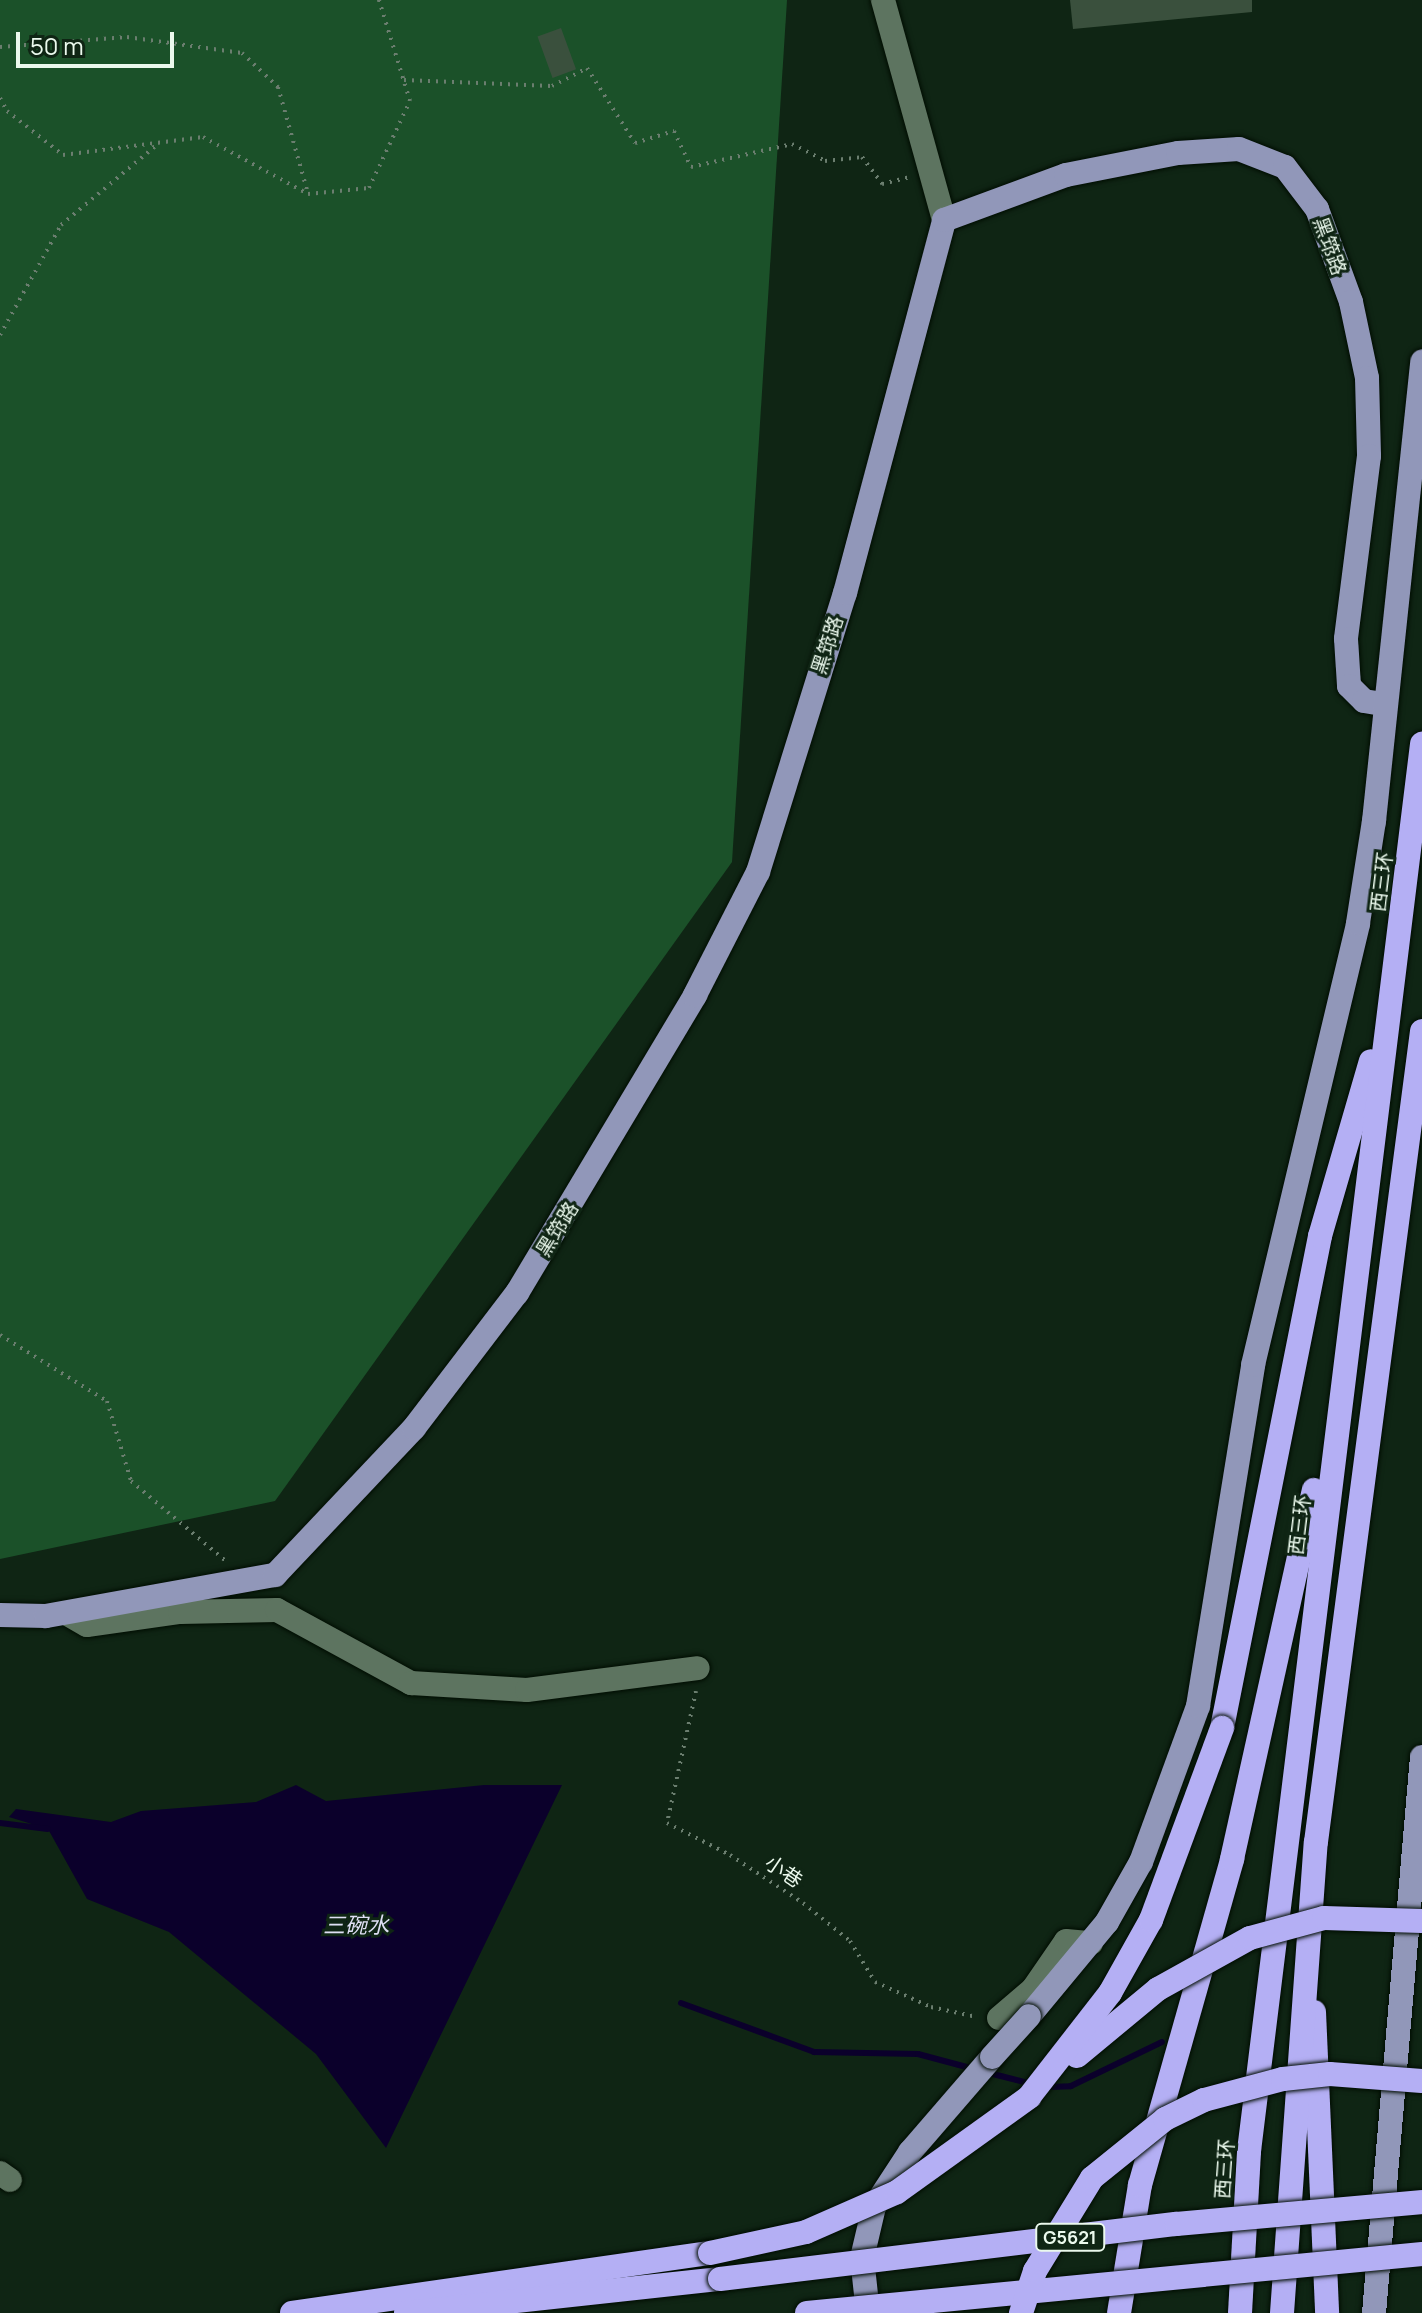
<!DOCTYPE html>
<meta charset="utf-8">
<style>
body{margin:0}
#map{position:relative;width:1422px;height:2313px;overflow:hidden;background:#0f2514;font-family:Manrope,"Noto Sans SC",sans-serif}
div>[style]{position:absolute}
[style*='--x']{left:calc(var(--x)*1px);top:calc(var(--y)*1px);width:calc(var(--w)*1px);rotate:calc(var(--a)*1deg)}
.green>*{inset:0;background:#1b5129}
.water>*{inset:0;background:#0b002b}
.stream>*{height:6px;margin:-3px;padding:0 3px;transform-origin:3px;border-radius:3px;background:#0b002b}
.building>*{inset:0;background:#3a503d;transform-origin:0 0}
.path>*{height:4px;margin-top:-2px;transform-origin:0;background:repeating-linear-gradient(90deg,#6b7e6f 0 2px,transparent 0 8px)}
.roads{filter:drop-shadow(0 0 2px #000d02) drop-shadow(0 0 2px #000d02)}
.minor>*{height:24px;margin:-12px;padding:0 12px;transform-origin:12px;border-radius:12px;background:#5d7460}
.major>*{height:24px;margin:-12px;padding:0 12px;transform-origin:12px;border-radius:12px;background:#9197b9}
.highway>*{height:24px;margin:-12px;padding:0 12px;transform-origin:12px;border-radius:12px;background:#b4aff4}
.bridges{filter:drop-shadow(0 0 2px #000d02) drop-shadow(0 0 2px #000d02)}
.major-bridge>*{height:24px;margin:-12px;padding:0 12px;transform-origin:12px;border-radius:12px;background:#9197b9}
.highway-bridge>*{height:24px;margin:-12px;padding:0 12px;transform-origin:12px;border-radius:12px;background:#b4aff4}
span{translate:-50% -50%;white-space:nowrap;text-align:center;line-height:1.15;-webkit-text-stroke:6px #0f2514;paint-order:stroke}
.shield-label span{padding:2px 6px;background:#0f2514;border:2px solid;border-radius:6px;-webkit-text-stroke-width:0}
.shield-label{font-size:18px;color:#ebf9ed;font-weight:700}
.street-label{font-size:20px;color:#ebf9ed}
.water-label{font-size:22px;color:#dfdff4;font-style:italic}
.scale{position:absolute;left:16px;top:32px;width:158px;height:36px;box-sizing:border-box;border:4px solid #ebf9ed;border-top:0;padding-left:10px;font-size:24px;line-height:28px;white-space:nowrap;color:#ebf9ed;-webkit-text-stroke:6px #0f2514;paint-order:stroke}
</style>
<div id="map">
<div class="green">
<i style="clip-path:polygon(0 0,787px 0,732px 862px,275px 1501px,0 1559px)"></i>
</div>
<div class="water">
<i style="clip-path:polygon(296px 1785px,326px 1801px,484px 1785px,562px 1785px,386px 2148px,316px 2054px,169px 1932px,87px 1899px,48px 1829px,9px 1817px,16px 1809px,111px 1822px,141px 1811px,256px 1802px)"></i>
</div>
<div class="stream">
<i style="--x:0;--y:1823;--w:48;--a:7.1"></i>
<i style="--x:681;--y:2003;--w:142;--a:20.2"></i>
<i style="--x:814;--y:2052;--w:104;--a:1.1"></i>
<i style="--x:918;--y:2054;--w:58;--a:15"></i>
<i style="--x:989;--y:2073;--w:44;--a:14.3"></i>
<i style="--x:1047;--y:2087;--w:24;--a:-2"></i>
<i style="--x:1071;--y:2086;--w:101;--a:-25.8"></i>
</div>
<div class="building">
<i style="clip-path:polygon(1070px 0,1252px 0,1252px 12px,1073px 29px)"></i>
<i style="left:561px;top:28px;width:44px;height:25px;rotate:70deg"></i>
</div>
<div class="path">
<i style="--x:0;--y:47;--w:127;--a:-4.5"></i>
<i style="--x:127;--y:37;--w:116;--a:7.9"></i>
<i style="--x:242;--y:53;--w:50;--a:43.4"></i>
<i style="--x:278;--y:87;--w:111;--a:74.3"></i>
<i style="--x:404;--y:80;--w:148;--a:2.3"></i>
<i style="--x:552;--y:86;--w:39;--a:-27"></i>
<i style="--x:587;--y:68;--w:89;--a:57.4"></i>
<i style="--x:635;--y:143;--w:41;--a:-17.1"></i>
<i style="--x:674;--y:131;--w:40;--a:65"></i>
<i style="--x:691;--y:167;--w:104;--a:-12.8"></i>
<i style="--x:792;--y:144;--w:37;--a:27"></i>
<i style="--x:825;--y:161;--w:37;--a:-6"></i>
<i style="--x:862;--y:157;--w:34;--a:53"></i>
<i style="--x:882;--y:184;--w:30;--a:-14"></i>
<i style="--x:0;--y:98;--w:15;--a:62"></i>
<i style="--x:7;--y:111;--w:71;--a:38.2"></i>
<i style="--x:63;--y:155;--w:141;--a:-7.3"></i>
<i style="--x:203;--y:137;--w:119;--a:28.5"></i>
<i style="--x:308;--y:194;--w:61;--a:-5.6"></i>
<i style="--x:369;--y:188;--w:96;--a:-64.8"></i>
<i style="--x:410;--y:101;--w:106;--a:-107.1"></i>
<i style="--x:0;--y:335;--w:126;--a:-61"></i>
<i style="--x:61;--y:225;--w:128;--a:-39.9"></i>
<i style="--x:0;--y:1335;--w:126;--a:31.7"></i>
<i style="--x:107;--y:1401;--w:84;--a:73.3"></i>
<i style="--x:131;--y:1481;--w:126;--a:40.2"></i>
<i style="--x:696;--y:1691;--w:135;--a:102.4"></i>
<i style="--x:667;--y:1823;--w:71;--a:26.9"></i>
<i style="--x:730;--y:1855;--w:87;--a:33.3"></i>
<i style="--x:803;--y:1903;--w:60;--a:39"></i>
<i style="--x:850;--y:1941;--w:48;--a:58.6"></i>
<i style="--x:875;--y:1982;--w:61;--a:24.1"></i>
<i style="--x:931;--y:2007;--w:47;--a:12.3"></i>
</div>
<div class="roads">
<div class="minor">
<i style="--x:883;--y:0;--w:228;--a:74.5"></i>
<i style="--x:66;--y:1613;--w:24;--a:30"></i>
<i style="--x:87;--y:1625;--w:94;--a:-8"></i>
<i style="--x:180;--y:1612;--w:97;--a:-1.2"></i>
<i style="--x:277;--y:1610;--w:153;--a:28.6"></i>
<i style="--x:411;--y:1683;--w:116;--a:3.5"></i>
<i style="--x:527;--y:1690;--w:172;--a:-7.3"></i>
<i style="--x:999;--y:2018;--w:45;--a:-40.5"></i>
<i style="--x:1033;--y:1989;--w:58;--a:-55.5"></i>
<i style="--x:1066;--y:1941;--w:25;--a:5"></i>
<i style="--x:0;--y:2173;--w:12;--a:35"></i>
</div>
<div class="major">
<i style="--x:0;--y:1615;--w:46;--a:1.2"></i>
<i style="--x:46;--y:1616;--w:233;--a:-10.2"></i>
<i style="--x:275;--y:1575;--w:202;--a:-46.6"></i>
<i style="--x:414;--y:1428;--w:170;--a:-52.7"></i>
<i style="--x:517;--y:1293;--w:347;--a:-59.1"></i>
<i style="--x:695;--y:995;--w:138;--a:-62.9"></i>
<i style="--x:758;--y:872;--w:292;--a:-72.7"></i>
<i style="--x:845;--y:593;--w:386;--a:-75.1"></i>
<i style="--x:944;--y:220;--w:130;--a:-20.2"></i>
<i style="--x:1066;--y:175;--w:114;--a:-11.1"></i>
<i style="--x:1178;--y:153;--w:61;--a:-3.8"></i>
<i style="--x:1239;--y:149;--w:49;--a:21.4"></i>
<i style="--x:1285;--y:167;--w:53;--a:52.7"></i>
<i style="--x:1317;--y:209;--w:99;--a:69.9"></i>
<i style="--x:1351;--y:302;--w:78;--a:78.1"></i>
<i style="--x:1367;--y:378;--w:78;--a:88.5"></i>
<i style="--x:1369;--y:456;--w:184;--a:97.2"></i>
<i style="--x:1346;--y:639;--w:47;--a:86.3"></i>
<i style="--x:1349;--y:686;--w:21;--a:45"></i>
<i style="--x:1364;--y:701;--w:18;--a:9"></i>
<i style="--x:1029;--y:2016;--w:122;--a:-50.3"></i>
<i style="--x:1107;--y:1922;--w:69;--a:-60.5"></i>
<i style="--x:1141;--y:1862;--w:166;--a:-69.9"></i>
<i style="--x:1198;--y:1706;--w:345;--a:-80.8"></i>
<i style="--x:1253;--y:1365;--w:454;--a:-76.6"></i>
<i style="--x:1358;--y:923;--w:103;--a:-81.1"></i>
<i style="--x:1374;--y:821;--w:462;--a:-84"></i>
<i style="--x:868;--y:2313;--w:55;--a:-96.2"></i>
<i style="--x:862;--y:2258;--w:52;--a:-76.8"></i>
<i style="--x:874;--y:2207;--w:66;--a:-56.8"></i>
<i style="--x:910;--y:2152;--w:125;--a:-49.2"></i>
<i style="--x:1374;--y:2313;--w:558;--a:-85.07"></i>
</div>
<div class="highway">
<i style="--x:1222;--y:1728;--w:502;--a:-78.73"></i>
<i style="--x:1320;--y:1236;--w:182;--a:-73.8"></i>
<i style="--x:1314;--y:2012;--w:301;--a:87.5"></i>
<i style="--x:292;--y:2313;--w:422;--a:-8.2"></i>
<i style="--x:406;--y:2313;--w:316;--a:-6.2"></i>
<i style="--x:1119;--y:2313;--w:130;--a:-80.7"></i>
<i style="--x:1140;--y:2185;--w:339;--a:-74.2"></i>
<i style="--x:1232;--y:1859;--w:378;--a:-77.5"></i>
<i style="--x:1240;--y:2313;--w:162;--a:-86.8"></i>
<i style="--x:1249;--y:2151;--w:1418;--a:-82.99"></i>
<i style="--x:1282;--y:2313;--w:472;--a:-85.9"></i>
<i style="--x:1316;--y:1842;--w:818;--a:-82.55"></i>
</div>
</div>
<div class="bridges">
<div class="major-bridge">
<i style="--x:992;--y:2057;--w:55;--a:-47.9"></i>
</div>
<div class="highway-bridge">
<i style="--x:1077;--y:2056;--w:105;--a:-39.6"></i>
<i style="--x:1158;--y:1989;--w:105;--a:-29"></i>
<i style="--x:1250;--y:1938;--w:77;--a:-15.1"></i>
<i style="--x:1324;--y:1918;--w:98;--a:1.8"></i>
<i style="--x:710;--y:2253;--w:98;--a:-12.3"></i>
<i style="--x:806;--y:2232;--w:99;--a:-23.7"></i>
<i style="--x:897;--y:2192;--w:163;--a:-35.7"></i>
<i style="--x:1029;--y:2097;--w:132;--a:-52.1"></i>
<i style="--x:1110;--y:1993;--w:84;--a:-60.7"></i>
<i style="--x:1151;--y:1920;--w:205;--a:-69.7"></i>
<i style="--x:720;--y:2279;--w:460;--a:-6.9"></i>
<i style="--x:1177;--y:2224;--w:246;--a:-5.1"></i>
<i style="--x:807;--y:2313;--w:618;--a:-5.48"></i>
<i style="--x:1021;--y:2313;--w:44;--a:-71.6"></i>
<i style="--x:1035;--y:2271;--w:109;--a:-58.5"></i>
<i style="--x:1092;--y:2178;--w:94;--a:-38.9"></i>
<i style="--x:1165;--y:2119;--w:43;--a:-26"></i>
<i style="--x:1204;--y:2100;--w:82;--a:-14.9"></i>
<i style="--x:1283;--y:2079;--w:47;--a:-6.1"></i>
<i style="--x:1330;--y:2074;--w:92;--a:4.4"></i>
</div>
</div>
<div class="shield-label">
<span style="left:1070px;top:2237px">G5621</span>
</div>
<div class="street-label">
<span style="left:1330px;top:246px;rotate:70deg">黑筇路</span>
<span style="left:827px;top:645px;rotate:-72deg">黑筇路</span>
<span style="left:1381px;top:882px;rotate:-83deg">西三环</span>
<span style="left:557px;top:1229px;rotate:-58deg">黑筇路</span>
<span style="left:1299px;top:1525px;rotate:-83deg">西三环</span>
<span style="left:784px;top:1871px;rotate:34deg">小巷</span>
<span style="left:1224px;top:2169px;rotate:-86deg">西三环</span>
</div>
<div class="water-label">
<span style="left:356px;top:1926px">三碗水</span>
</div>
<div class="scale">50 m</div>
</div>
